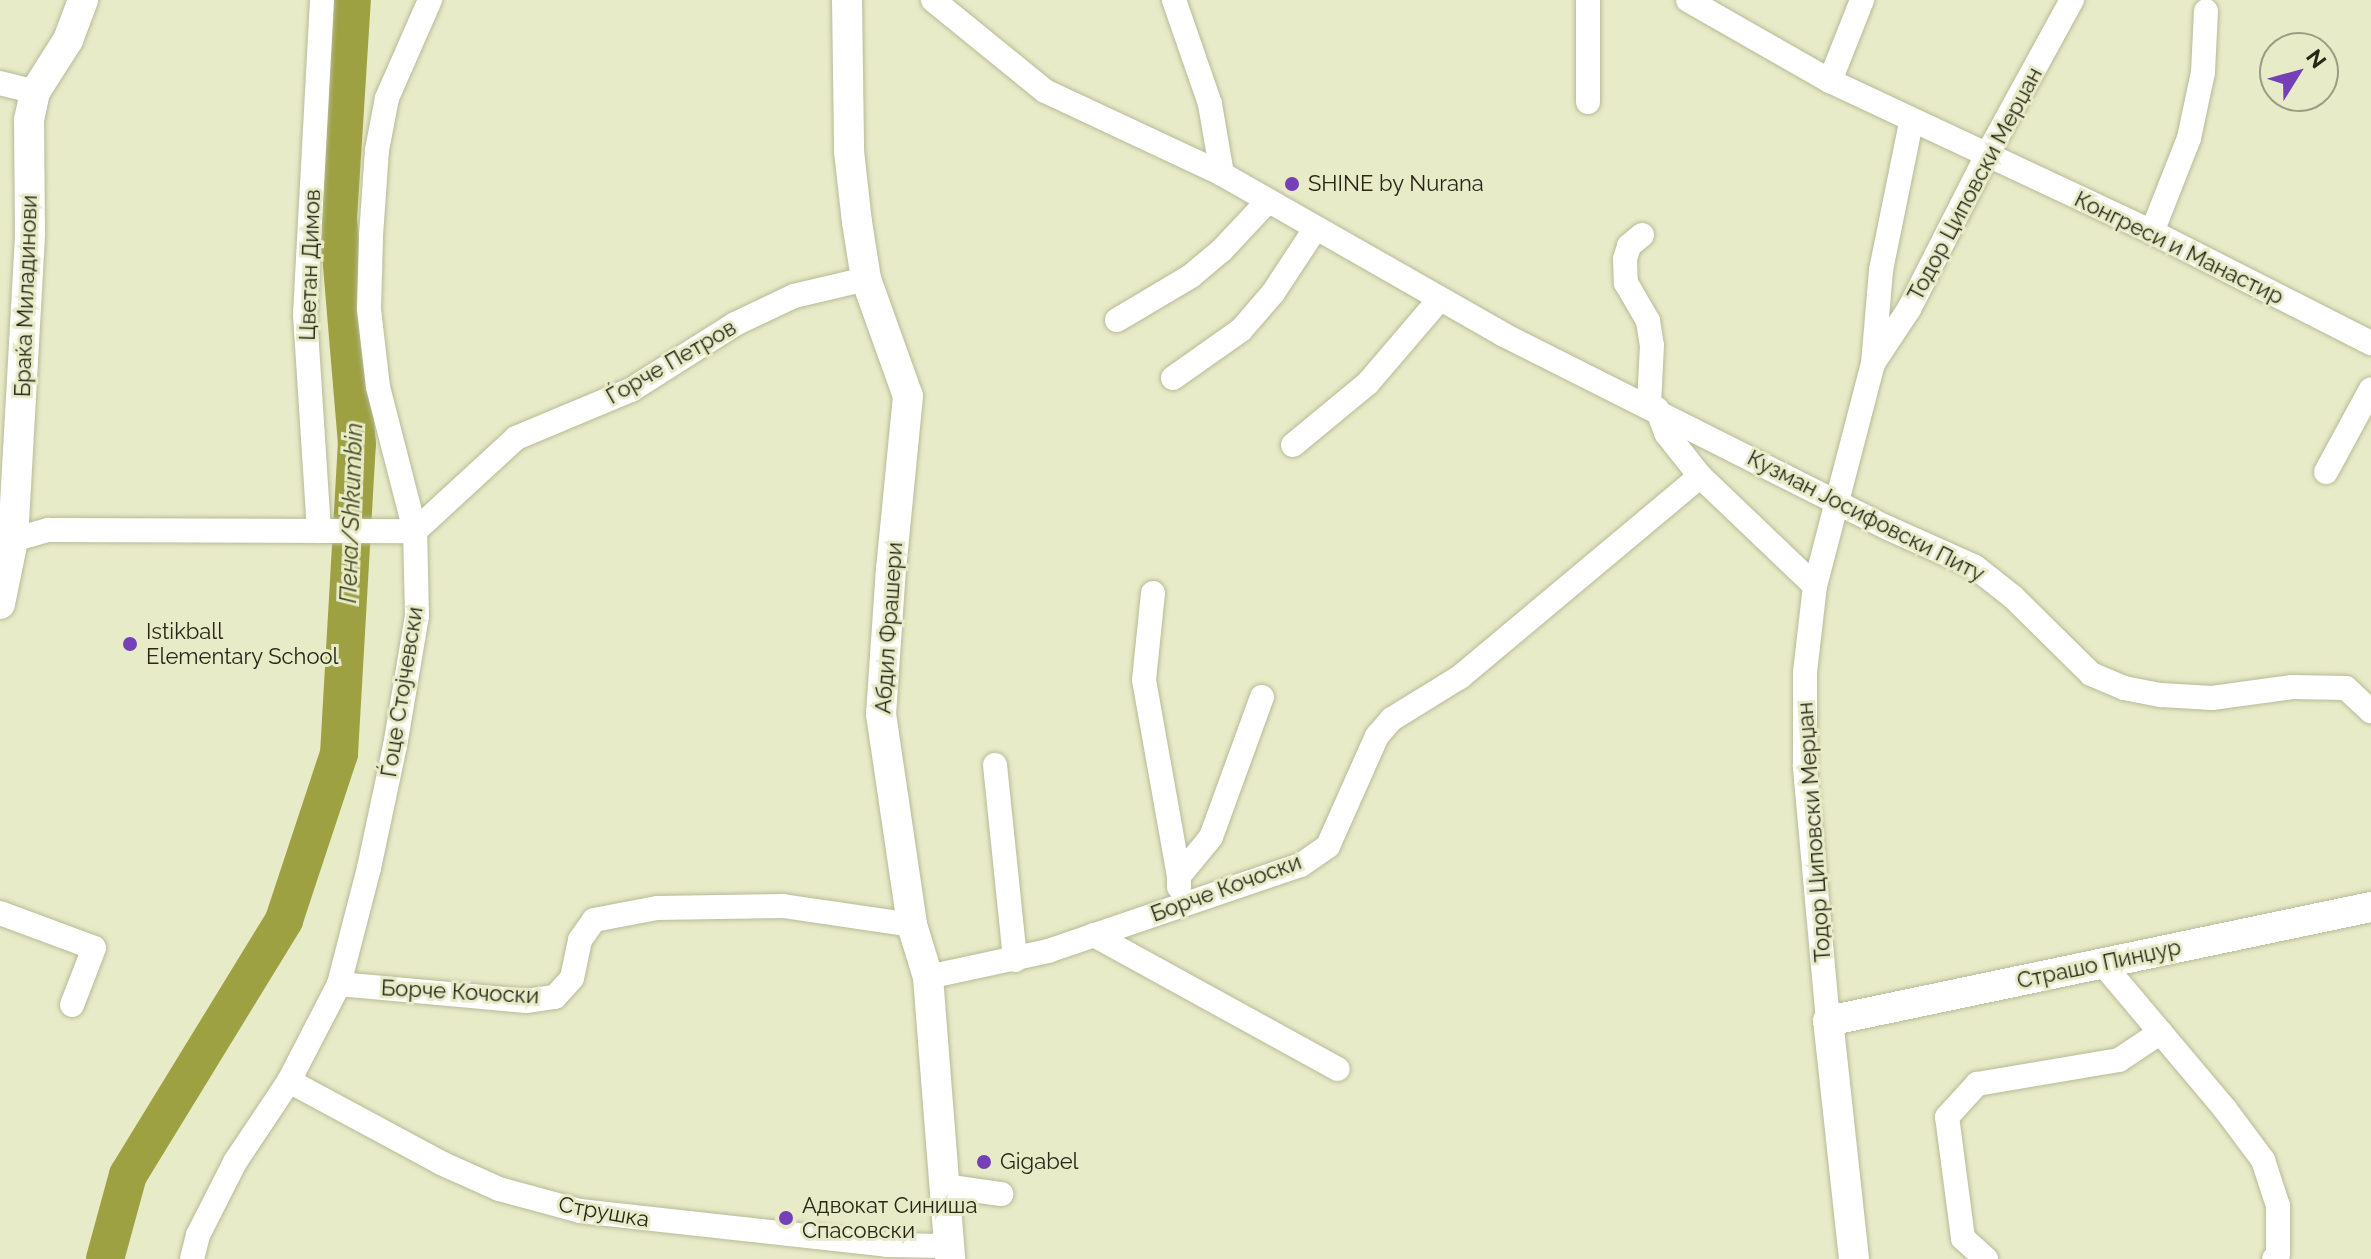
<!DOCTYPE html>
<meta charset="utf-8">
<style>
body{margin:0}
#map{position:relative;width:2371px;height:1259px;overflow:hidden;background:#e8ebc7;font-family:Raleway,sans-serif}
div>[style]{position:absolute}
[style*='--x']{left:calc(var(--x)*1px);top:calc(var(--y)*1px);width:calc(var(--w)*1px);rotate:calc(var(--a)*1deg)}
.river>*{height:38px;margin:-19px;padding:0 19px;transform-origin:19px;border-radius:19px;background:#9da142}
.roads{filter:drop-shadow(0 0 2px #b7ba97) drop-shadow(0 0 2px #b7ba97)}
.minor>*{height:24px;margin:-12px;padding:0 12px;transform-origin:12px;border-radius:12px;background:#fff}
.tertiary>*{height:30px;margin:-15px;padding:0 15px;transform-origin:15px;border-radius:15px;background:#fff}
.dots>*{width:22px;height:22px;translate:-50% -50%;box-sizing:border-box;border:4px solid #e8ebc7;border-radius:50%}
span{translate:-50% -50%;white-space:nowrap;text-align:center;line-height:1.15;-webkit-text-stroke:6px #e8ebc7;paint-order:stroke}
.poi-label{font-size:22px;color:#262719}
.left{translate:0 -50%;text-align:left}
.street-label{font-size:22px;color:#262719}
.water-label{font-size:24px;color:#40421b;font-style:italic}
.north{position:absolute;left:2259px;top:32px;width:80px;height:80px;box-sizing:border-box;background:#e8ebc7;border:2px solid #9a9d81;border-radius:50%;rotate:53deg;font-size:22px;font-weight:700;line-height:32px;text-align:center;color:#262719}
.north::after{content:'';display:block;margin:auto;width:28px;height:36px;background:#7540b7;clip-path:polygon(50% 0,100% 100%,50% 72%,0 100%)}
</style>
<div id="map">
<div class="river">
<i style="--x:105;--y:1259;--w:87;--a:-74.7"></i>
<i style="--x:128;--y:1175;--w:299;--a:-58.5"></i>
<i style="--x:284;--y:920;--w:175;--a:-71.7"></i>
<i style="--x:339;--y:754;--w:311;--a:-86.7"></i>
<i style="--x:357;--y:444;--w:225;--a:-94.8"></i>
<i style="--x:338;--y:220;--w:220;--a:-86.4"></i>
</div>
<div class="roads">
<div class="minor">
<i style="--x:933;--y:0;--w:144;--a:39.1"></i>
<i style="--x:1045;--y:91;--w:195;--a:25.1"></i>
<i style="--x:1222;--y:174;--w:325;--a:29.7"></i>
<i style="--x:1504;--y:335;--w:430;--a:26.7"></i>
<i style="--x:1888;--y:528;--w:95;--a:24.1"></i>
<i style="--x:1975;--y:567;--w:48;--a:38.3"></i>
<i style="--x:2013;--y:597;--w:110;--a:44.6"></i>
<i style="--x:2091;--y:674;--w:36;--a:23"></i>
<i style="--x:2124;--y:688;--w:38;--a:11"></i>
<i style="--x:2161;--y:695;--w:51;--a:3.4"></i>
<i style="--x:2212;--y:698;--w:81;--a:-7.8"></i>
<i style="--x:2292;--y:687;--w:54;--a:1.1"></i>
<i style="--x:2346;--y:688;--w:34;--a:43"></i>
<i style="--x:1174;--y:0;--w:110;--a:70.9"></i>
<i style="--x:1210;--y:104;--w:71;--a:80.3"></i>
<i style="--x:1688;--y:0;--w:163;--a:29.7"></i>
<i style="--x:1830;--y:81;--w:356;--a:25.1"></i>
<i style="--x:2152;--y:232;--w:246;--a:26.9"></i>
<i style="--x:1830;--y:81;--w:87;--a:-68.4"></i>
<i style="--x:0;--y:83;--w:36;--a:14"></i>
<i style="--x:1588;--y:102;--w:102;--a:-90"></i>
<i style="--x:2152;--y:232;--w:101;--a:-68.5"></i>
<i style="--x:2189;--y:138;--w:67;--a:-78"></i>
<i style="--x:2203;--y:72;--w:61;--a:-87.2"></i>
<i style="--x:1642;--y:235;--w:17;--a:140"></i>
<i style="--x:1629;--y:246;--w:14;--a:107"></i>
<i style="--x:1625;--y:259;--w:24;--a:88"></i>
<i style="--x:1626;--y:283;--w:44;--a:59.9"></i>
<i style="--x:1648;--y:321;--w:24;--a:81"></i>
<i style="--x:1652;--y:345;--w:60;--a:92.9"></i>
<i style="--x:1117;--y:320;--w:86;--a:-30.7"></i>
<i style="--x:1191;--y:276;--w:39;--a:-40"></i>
<i style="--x:1221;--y:251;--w:67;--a:-46.8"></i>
<i style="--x:1874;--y:362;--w:64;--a:-56.6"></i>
<i style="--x:1909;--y:309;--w:173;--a:-63.1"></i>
<i style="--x:1987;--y:155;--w:177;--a:-61.3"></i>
<i style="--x:1173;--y:378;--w:83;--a:-35.2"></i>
<i style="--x:1241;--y:330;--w:49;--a:-49.1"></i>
<i style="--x:1273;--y:293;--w:77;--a:-56.7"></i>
<i style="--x:1657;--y:409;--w:26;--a:69"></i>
<i style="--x:1666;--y:433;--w:55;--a:51.7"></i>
<i style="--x:1700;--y:476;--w:159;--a:43.7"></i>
<i style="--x:1293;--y:445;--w:97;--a:-39.6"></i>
<i style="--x:1368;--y:383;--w:109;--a:-49.5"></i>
<i style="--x:2326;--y:472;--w:94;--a:-61.5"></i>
<i style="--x:319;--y:531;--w:217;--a:-93.7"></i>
<i style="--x:305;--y:314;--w:314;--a:-86.9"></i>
<i style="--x:415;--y:531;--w:137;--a:-42.6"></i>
<i style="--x:516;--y:438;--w:125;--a:-22.7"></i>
<i style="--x:631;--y:390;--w:123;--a:-32.4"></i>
<i style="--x:735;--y:324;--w:65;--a:-25.4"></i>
<i style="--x:794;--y:296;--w:74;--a:-13.3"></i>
<i style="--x:0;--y:540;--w:13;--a:0"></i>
<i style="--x:13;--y:540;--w:37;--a:-16"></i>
<i style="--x:49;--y:530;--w:366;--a:0.2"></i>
<i style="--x:1153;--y:593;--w:87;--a:95.9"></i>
<i style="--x:1144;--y:680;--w:199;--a:79.9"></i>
<i style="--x:995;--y:765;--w:196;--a:84.1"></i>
<i style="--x:1179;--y:887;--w:11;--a:-90"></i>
<i style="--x:1179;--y:876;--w:50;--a:-50.6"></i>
<i style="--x:1211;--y:837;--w:149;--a:-70"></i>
<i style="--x:0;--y:913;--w:100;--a:20.4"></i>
<i style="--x:94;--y:948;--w:61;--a:111.1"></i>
<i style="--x:1094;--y:935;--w:278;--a:28.8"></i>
<i style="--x:2102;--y:963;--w:191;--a:49.9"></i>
<i style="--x:2225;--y:1109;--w:64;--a:53.3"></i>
<i style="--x:2263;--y:1160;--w:48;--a:71.9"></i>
<i style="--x:2278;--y:1206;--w:48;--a:90"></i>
<i style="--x:2278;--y:1254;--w:6;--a:129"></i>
<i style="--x:928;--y:977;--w:123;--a:-12.2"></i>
<i style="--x:1048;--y:951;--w:267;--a:-18.8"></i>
<i style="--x:1301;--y:865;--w:33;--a:-35"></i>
<i style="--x:1328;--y:846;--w:120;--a:-66"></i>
<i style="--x:1377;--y:736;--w:23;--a:-49"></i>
<i style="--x:1392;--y:719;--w:80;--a:-31.7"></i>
<i style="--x:1460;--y:677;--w:313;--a:-39.9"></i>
<i style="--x:339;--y:984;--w:188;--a:5.2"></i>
<i style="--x:526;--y:1001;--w:29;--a:-8"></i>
<i style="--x:555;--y:997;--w:25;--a:-48"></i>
<i style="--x:572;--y:978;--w:39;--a:-78"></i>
<i style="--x:580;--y:940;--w:24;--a:-55"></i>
<i style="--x:594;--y:920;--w:64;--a:-10.8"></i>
<i style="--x:657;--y:908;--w:126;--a:-0.9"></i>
<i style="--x:783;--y:906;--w:130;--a:8.4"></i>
<i style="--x:1828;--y:1021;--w:256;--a:-95.2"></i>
<i style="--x:1805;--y:766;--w:94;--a:-90"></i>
<i style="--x:1805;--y:672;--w:87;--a:-83.4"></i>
<i style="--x:1815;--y:586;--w:229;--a:-75.4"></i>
<i style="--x:1873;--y:364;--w:94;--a:-85.1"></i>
<i style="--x:1881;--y:270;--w:151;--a:-78.5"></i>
<i style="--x:289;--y:1081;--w:173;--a:28.3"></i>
<i style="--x:441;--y:1163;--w:64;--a:24.1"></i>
<i style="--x:499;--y:1189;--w:84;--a:15.2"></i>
<i style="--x:580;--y:1211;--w:309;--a:6.3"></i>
<i style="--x:887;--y:1245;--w:59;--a:1"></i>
<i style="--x:944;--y:1186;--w:58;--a:8"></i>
<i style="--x:192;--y:1259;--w:25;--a:-76"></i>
<i style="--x:198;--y:1235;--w:82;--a:-63.1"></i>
<i style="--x:235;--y:1162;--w:97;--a:-56.3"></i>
<i style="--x:289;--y:1081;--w:109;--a:-62.7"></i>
<i style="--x:339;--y:984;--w:120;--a:-75.5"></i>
<i style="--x:369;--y:868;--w:125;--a:-78"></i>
<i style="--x:395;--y:746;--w:132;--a:-80.4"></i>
<i style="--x:417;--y:616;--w:85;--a:-91.3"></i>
<i style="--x:415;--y:531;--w:149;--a:-104.4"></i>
<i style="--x:378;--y:387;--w:79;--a:-96.6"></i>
<i style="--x:369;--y:309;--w:73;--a:-88.4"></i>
<i style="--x:371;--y:236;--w:86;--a:-86"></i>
<i style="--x:377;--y:150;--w:53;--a:-79.1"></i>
<i style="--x:387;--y:98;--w:107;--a:-66.3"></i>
<i style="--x:1986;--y:1259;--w:31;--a:-138"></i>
<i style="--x:1963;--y:1238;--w:122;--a:-97.5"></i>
<i style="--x:1947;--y:1117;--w:45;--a:-47.7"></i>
<i style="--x:1977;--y:1084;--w:144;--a:-9.6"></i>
<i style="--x:2119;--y:1060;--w:50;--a:-33.7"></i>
</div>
<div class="tertiary">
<i style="--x:847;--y:0;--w:151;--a:89.2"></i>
<i style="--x:849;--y:151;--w:71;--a:83.6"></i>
<i style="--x:857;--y:222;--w:58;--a:81"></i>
<i style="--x:866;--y:279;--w:124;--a:70.3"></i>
<i style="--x:908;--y:396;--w:173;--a:95.6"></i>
<i style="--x:891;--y:568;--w:146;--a:93.9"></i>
<i style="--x:881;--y:714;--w:213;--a:81.6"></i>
<i style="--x:912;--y:925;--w:54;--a:72.9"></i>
<i style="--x:928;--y:977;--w:283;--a:85.5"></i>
<i style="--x:0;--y:604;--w:65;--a:-78.5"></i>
<i style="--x:13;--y:540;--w:307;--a:-86.8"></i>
<i style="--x:30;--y:233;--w:113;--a:-90.5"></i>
<i style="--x:29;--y:120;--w:29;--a:-78"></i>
<i style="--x:35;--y:92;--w:62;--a:-57.6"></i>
<i style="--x:68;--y:40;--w:43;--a:-69.4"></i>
<i style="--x:1854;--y:1259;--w:239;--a:-96.2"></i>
<i style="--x:1828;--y:1021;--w:555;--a:-11.86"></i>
</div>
</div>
<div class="dots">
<i style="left:1292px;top:184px;background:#7540b7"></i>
<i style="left:130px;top:644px;background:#7540b7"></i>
<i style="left:984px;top:1162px;background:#7540b7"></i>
<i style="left:786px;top:1218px;background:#7540b7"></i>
</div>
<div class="poi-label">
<span class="left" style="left:1308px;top:184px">SHINE by Nurana</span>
<span class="left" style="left:146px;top:644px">Istikball<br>Elementary School</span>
<span class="left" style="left:1000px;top:1162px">Gigabel</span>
<span class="left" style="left:802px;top:1218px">Адвокат Синиша<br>Спасовски</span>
</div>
<div class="street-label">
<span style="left:1975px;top:184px;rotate:-62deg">Тодор Циповски Мерџан</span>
<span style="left:2179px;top:248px;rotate:26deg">Конгреси и Манастир</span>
<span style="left:310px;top:265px;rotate:-88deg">Цветан Димов</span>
<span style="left:26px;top:296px;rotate:-88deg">Браќа Миладинови</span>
<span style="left:671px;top:362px;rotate:-30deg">Ѓорче Петров</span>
<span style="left:1866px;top:516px;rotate:27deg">Кузман Јосифовски Питу</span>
<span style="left:889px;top:628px;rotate:-86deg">Абдил Фрашери</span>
<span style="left:402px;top:692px;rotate:-81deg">Ѓоце Стојчевски</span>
<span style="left:1814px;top:832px;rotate:-94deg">Тодор Циповски Мерџан</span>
<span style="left:1226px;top:888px;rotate:-20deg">Борче Кочоски</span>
<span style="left:2099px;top:964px;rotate:-12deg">Страшо Пинџур</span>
<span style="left:460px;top:992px;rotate:3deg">Борче Кочоски</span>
<span style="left:604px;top:1212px;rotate:10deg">Струшка</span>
</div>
<div class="water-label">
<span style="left:351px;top:513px;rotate:-88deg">Пена/Shkumbin</span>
</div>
<div class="north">N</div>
</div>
